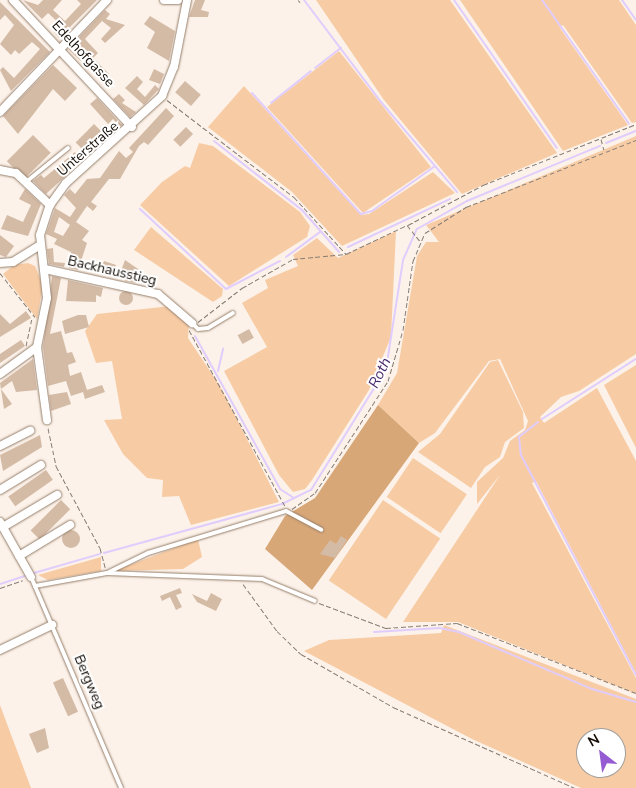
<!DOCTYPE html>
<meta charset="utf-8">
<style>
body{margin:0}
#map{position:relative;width:636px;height:788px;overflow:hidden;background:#fcf2e9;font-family:"Nunito Sans",sans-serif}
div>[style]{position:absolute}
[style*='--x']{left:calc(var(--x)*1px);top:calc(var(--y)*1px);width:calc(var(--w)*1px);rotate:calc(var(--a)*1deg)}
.green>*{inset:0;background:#f7cca5;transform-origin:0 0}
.forest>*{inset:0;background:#d8a778}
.stream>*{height:2px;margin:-1px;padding:0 1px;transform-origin:1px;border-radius:1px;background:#e1cdfd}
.building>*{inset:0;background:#d4bba6;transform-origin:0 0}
.round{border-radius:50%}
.path>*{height:1px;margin-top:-0.5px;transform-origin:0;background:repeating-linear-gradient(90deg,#867d75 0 5px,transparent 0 7.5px)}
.roads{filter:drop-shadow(0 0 1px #957e6a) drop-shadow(0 0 1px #957e6a)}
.lane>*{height:4px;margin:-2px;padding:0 2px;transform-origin:2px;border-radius:2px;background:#fff}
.street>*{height:8px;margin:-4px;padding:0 4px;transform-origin:4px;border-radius:4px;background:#fff}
span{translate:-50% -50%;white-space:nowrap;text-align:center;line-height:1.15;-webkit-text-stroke:4px #fff;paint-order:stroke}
.street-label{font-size:14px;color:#150d06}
.water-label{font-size:15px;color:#4b2a6d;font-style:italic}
.north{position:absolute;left:576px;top:728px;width:50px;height:50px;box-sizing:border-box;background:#fff;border:1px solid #a19e9b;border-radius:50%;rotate:330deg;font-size:14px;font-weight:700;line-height:20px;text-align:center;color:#150d06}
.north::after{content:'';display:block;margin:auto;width:18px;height:22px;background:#955bd3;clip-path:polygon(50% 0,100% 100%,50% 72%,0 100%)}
</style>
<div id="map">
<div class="green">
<i style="clip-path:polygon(316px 0,450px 0,557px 153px,462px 194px,384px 100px)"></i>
<i style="clip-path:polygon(460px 0,619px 0,636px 25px,636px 122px,632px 123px,563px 25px,560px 28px,628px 125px,563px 151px)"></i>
<i style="clip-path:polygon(339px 51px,431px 167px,363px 213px,267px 107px)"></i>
<i style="clip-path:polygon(244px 86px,361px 215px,369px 214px,433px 172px,455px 193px,342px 246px,292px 192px,208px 127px)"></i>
<i style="clip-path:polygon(636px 136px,636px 354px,579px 391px,561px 397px,540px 417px,544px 423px,597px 388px,636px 461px,636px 673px,536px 481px,532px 483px,636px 678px,636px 694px,458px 622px,403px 622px,500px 475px,477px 504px,477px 482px,503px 458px,510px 441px,525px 430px,528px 421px,500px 359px,489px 361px,435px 433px,419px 443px,378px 405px,397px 373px,417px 256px,426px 242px,439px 242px,426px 225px)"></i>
<i style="clip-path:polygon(199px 143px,213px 146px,300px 212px,310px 226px,307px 237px,229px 286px,140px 205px,162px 182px,185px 166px,190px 168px)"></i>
<i style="clip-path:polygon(151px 227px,223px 289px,222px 296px,213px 302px,134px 250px)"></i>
<i style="clip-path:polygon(396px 231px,391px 337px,369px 390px,312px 480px,305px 489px,293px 492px,279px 475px,224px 371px,267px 347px,242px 303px,268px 288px,265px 280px,298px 266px,293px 255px,317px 238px,338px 258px)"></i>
<i style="clip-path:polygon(28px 263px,35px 266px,43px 285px,37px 319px,3px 274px,14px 265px)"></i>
<i style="clip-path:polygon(171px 306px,189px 324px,188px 338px,220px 386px,279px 502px,191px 525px,179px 496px,162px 497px,163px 480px,147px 478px,123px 454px,104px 420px,122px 419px,112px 361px,96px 363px,85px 331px,97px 314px)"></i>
<i style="clip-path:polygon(498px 360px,523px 412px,524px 428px,505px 442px,500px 457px,485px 467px,471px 488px,418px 452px,440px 434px,490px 362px)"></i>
<i style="clip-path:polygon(636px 365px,636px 448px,604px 385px)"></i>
<i style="left:413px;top:458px;width:65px;height:47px;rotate:34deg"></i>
<i style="left:383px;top:500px;width:69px;height:97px;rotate:34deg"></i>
<i style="clip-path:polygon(198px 539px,202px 557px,183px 569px,114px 571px)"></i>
<i style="clip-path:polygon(101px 557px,101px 571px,48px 580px,38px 575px)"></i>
<i style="clip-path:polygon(evenodd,444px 625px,636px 699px,636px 788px,581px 788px,472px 739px,304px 651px,329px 640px,441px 633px,444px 625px,586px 738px,616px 738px,616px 768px,586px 768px,586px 738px)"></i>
<i style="clip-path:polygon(0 705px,31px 788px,0 788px)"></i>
</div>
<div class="forest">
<i style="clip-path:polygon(378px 405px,419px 443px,312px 590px,265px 549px,285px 516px,315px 498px)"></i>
</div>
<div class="stream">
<i style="--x:304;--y:0;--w:128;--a:53"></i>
<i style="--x:381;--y:102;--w:118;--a:49.8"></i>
<i style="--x:454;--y:0;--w:180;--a:55.2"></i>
<i style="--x:542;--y:0;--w:151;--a:54.9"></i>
<i style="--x:622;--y:0;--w:24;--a:55"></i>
<i style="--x:315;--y:68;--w:33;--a:-38"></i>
<i style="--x:252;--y:93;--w:163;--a:48"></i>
<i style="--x:361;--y:214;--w:11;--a:-15"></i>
<i style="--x:372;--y:211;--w:77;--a:-35.5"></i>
<i style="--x:271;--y:103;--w:51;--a:-38.7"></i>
<i style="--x:214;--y:141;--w:112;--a:38.1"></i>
<i style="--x:302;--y:210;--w:56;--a:48.6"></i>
<i style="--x:606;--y:143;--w:32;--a:-22"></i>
<i style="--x:140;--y:209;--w:117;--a:42.9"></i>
<i style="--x:226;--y:289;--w:61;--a:-27.4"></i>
<i style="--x:348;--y:247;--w:113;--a:-25.2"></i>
<i style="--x:286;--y:257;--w:42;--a:-36.3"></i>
<i style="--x:195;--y:336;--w:175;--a:60.9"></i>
<i style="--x:280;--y:489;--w:17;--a:33"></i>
<i style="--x:218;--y:371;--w:23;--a:-77"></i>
<i style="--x:542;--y:419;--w:112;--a:-32.6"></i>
<i style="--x:538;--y:422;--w:24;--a:142"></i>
<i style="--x:519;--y:437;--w:18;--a:84"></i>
<i style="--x:521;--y:455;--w:248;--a:62.4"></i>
<i style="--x:104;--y:553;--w:185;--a:-15.4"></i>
<i style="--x:282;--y:504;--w:32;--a:-26"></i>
<i style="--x:311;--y:490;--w:142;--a:-58.2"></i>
<i style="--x:386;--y:369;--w:110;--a:-81.1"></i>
<i style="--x:403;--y:260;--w:34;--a:-66"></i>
<i style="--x:417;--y:229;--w:57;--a:-29.2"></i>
<i style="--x:467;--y:201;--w:144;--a:-22.5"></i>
<i style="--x:34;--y:573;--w:69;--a:-16.1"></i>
<i style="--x:0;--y:584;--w:26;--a:-18"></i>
<i style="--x:374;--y:632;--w:66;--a:-3.5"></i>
<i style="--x:440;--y:628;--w:19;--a:12"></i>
<i style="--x:459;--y:632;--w:145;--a:23.2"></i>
<i style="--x:592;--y:689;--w:46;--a:16.5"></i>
</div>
<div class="building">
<i style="clip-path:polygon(23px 0,38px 5px,43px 0,62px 0,53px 10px,65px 21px,81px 4px,77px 0,97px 0,59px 38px,54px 32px,61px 25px,48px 13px,42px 19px)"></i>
<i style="clip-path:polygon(195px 0,205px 0,201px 10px,209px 12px,208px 17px,189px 17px)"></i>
<i style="clip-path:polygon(0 2px,50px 52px,11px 91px,0 70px,3px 67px,14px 78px,40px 49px,32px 42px,19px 54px,15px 50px,11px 55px,0 44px,14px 25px,5px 15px,0 20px)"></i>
<i style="clip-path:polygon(105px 10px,110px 14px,106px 19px,125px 25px,105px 43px,101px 39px,111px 28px,102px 21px,85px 39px,98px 53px,93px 58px,109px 74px,102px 81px,68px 49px)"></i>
<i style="clip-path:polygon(150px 16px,175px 31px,169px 61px,147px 48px,155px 32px,144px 24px)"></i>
<i style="clip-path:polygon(53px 65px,77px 88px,65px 101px,53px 89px,18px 134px,3px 116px)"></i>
<i style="clip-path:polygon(154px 69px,164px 74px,160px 84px,149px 80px)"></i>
<i style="clip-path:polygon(137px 76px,143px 82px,137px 89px,145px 97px,155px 85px,159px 89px,144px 105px,125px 88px)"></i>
<i style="left:185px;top:81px;width:21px;height:15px;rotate:41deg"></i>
<i style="clip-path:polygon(119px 94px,125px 100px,122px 103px,136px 112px,130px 117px,113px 99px)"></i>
<i style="clip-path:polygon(97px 98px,122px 125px,120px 127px,113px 119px,108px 124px,90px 104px)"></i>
<i style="clip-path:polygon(evenodd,166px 108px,174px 116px,148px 145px,144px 142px,139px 146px,120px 179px,109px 179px,91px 202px,97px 206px,93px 211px,87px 206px,76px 222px,89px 231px,82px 240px,87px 243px,78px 270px,69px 268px,71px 252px,54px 244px,57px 239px,46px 234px,55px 208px,70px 217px,76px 208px,64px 195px,70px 189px,75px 194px,87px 179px,100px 178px,119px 151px,126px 158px,133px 152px,129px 148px,166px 108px,59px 217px,70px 225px,63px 236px,54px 232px,59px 217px)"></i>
<i style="left:94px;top:124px;width:10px;height:26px;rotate:45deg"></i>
<i style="left:186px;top:127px;width:10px;height:18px;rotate:45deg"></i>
<i style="left:33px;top:135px;width:25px;height:37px;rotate:45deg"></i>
<i style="clip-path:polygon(75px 152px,82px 161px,46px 194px,33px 181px,41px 175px,44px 178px)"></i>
<i style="clip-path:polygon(25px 189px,41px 204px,28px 236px,1px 229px,7px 215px,23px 222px,31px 205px,19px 199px)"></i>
<i style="clip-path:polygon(0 235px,14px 246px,6px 257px,0 255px)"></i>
<i style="clip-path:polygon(53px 248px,54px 262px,65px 263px,64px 267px,49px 264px,47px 249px)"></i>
<i style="clip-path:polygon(125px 260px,141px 271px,136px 283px,125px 281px,128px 273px,121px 271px)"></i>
<i style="clip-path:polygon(104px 261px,116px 265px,111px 277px,91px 269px,93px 262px,102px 265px)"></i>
<i style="clip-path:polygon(52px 276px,61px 278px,50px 334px,61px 331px,67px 353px,72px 352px,76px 362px,68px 365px,70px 376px,81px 372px,87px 390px,102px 385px,105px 392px,85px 399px,83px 392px,71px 396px,66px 381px,48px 386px,43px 347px)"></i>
<i style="clip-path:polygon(68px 280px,103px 288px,101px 297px,96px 295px,96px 302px,66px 301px)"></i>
<i class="round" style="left:119px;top:291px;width:14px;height:14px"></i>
<i style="clip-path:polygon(26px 311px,31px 318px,0 337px,0 314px,10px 324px)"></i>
<i style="clip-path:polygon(78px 315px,86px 315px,89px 327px,65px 334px,62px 321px)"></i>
<i style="left:249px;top:329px;width:10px;height:13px;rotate:61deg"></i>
<i style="clip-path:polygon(21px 340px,25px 346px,0 363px,0 354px)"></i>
<i style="clip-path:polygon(33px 359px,37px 390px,16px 392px,12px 381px,1px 389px,12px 404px,4px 409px,0 383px)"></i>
<i style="clip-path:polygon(67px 392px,71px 404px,51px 411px,49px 395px)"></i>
<i style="clip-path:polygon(40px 435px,42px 447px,3px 471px,0 455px)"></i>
<i style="left:46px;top:470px;width:12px;height:46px;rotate:55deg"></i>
<i style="left:61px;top:500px;width:13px;height:43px;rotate:45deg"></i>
<i class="round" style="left:62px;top:530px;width:18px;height:18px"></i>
<i style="clip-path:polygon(341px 536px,347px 540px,335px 558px,320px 554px,330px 540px,336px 544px)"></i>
<i style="clip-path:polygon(180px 588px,182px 593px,176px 595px,182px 607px,176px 610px,170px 597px,162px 601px,160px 596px)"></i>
<i style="clip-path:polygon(211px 593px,222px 599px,216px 611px,197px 602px,192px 594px,207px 601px)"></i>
<i style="left:63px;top:678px;width:37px;height:11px;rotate:66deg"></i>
<i style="clip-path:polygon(45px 728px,49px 748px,37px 753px,29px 734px)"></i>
</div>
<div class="path">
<i style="--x:298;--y:0;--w:3;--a:45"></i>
<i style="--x:167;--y:100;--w:160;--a:37.4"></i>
<i style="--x:294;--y:197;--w:77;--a:47.6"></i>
<i style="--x:346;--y:254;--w:68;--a:-25.4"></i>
<i style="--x:407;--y:225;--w:21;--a:51"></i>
<i style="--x:601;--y:139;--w:11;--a:75"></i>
<i style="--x:408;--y:225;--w:85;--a:-28.1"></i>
<i style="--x:483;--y:185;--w:165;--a:-21.7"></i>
<i style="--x:0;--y:273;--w:56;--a:51.5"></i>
<i style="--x:198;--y:322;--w:56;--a:-37.7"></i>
<i style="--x:242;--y:288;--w:59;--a:-29.6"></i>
<i style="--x:293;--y:259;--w:53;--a:-5.4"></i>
<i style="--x:189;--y:330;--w:200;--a:61.4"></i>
<i style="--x:26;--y:346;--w:29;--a:-78"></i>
<i style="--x:48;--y:428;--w:39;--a:78"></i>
<i style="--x:56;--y:466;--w:93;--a:61.8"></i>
<i style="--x:100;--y:548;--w:20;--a:75"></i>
<i style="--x:292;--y:509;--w:28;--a:-35"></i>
<i style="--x:315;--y:493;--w:134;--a:-56.9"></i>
<i style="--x:388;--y:381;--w:53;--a:-73.6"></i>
<i style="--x:403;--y:330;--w:70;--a:-81.8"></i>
<i style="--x:413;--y:261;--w:30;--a:-67"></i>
<i style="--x:425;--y:233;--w:49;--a:-32.4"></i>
<i style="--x:466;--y:207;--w:183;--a:-21.5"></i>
<i style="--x:243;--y:584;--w:58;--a:54.1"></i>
<i style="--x:277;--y:631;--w:33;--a:44"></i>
<i style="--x:301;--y:654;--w:106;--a:29.9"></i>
<i style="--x:393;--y:707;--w:199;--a:24"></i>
<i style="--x:0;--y:588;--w:24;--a:-19"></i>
<i style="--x:319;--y:603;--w:72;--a:20.5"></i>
<i style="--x:386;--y:628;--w:71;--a:-4"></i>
<i style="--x:457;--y:623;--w:192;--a:21.4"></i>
</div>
<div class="roads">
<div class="lane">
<i style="--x:26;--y:182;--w:54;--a:-39"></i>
<i style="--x:192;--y:323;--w:8;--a:45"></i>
<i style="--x:198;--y:329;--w:10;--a:-6"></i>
<i style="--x:208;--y:328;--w:29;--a:-31"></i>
<i style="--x:107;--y:573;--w:155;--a:2.2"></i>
<i style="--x:262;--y:579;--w:57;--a:22.5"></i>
<i style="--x:31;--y:577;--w:10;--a:66"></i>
<i style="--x:35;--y:586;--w:73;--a:-10.2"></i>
<i style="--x:107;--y:573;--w:46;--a:-26"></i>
<i style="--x:148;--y:553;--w:144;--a:-16.9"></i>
<i style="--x:286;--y:511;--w:40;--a:28"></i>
<i style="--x:35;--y:586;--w:220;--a:66.9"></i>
</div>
<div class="street">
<i style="--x:13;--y:0;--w:174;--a:46.9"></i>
<i style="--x:164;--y:0;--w:14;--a:0"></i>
<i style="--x:0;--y:112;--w:155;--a:-46.3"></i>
<i style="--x:0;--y:170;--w:16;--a:11"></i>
<i style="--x:16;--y:173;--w:47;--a:43.3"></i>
<i style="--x:0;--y:263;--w:13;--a:-4"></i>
<i style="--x:13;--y:262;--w:31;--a:-32"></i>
<i style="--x:45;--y:269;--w:116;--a:12.5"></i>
<i style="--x:158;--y:294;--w:45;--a:40.5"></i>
<i style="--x:37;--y:347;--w:74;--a:82.2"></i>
<i style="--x:0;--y:374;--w:46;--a:-36.1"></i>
<i style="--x:37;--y:347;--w:50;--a:-78.5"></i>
<i style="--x:47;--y:298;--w:63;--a:-96.3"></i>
<i style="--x:40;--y:235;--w:32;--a:-72"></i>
<i style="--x:50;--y:205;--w:27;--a:-54"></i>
<i style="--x:66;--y:183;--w:130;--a:-42.2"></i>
<i style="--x:162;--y:96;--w:31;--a:-68"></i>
<i style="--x:174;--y:67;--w:68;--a:-79"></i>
<i style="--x:0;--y:446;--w:34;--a:-27"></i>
<i style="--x:0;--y:490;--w:48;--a:-31.4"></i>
<i style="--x:0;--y:522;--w:63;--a:60.6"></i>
<i style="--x:3;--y:527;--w:63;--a:-30.7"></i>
<i style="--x:19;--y:556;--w:60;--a:-31.3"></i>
<i style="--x:0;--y:650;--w:58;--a:-25.7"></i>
</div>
</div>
<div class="street-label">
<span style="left:83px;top:54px;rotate:47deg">Edelhofgasse</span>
<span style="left:88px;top:149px;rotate:-41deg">Unterstraße</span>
<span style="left:112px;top:271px;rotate:13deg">Backhausstieg</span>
<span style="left:89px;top:682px;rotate:67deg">Bergweg</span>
</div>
<div class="water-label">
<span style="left:380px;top:373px;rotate:-64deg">Roth</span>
</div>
<div class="north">N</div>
</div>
